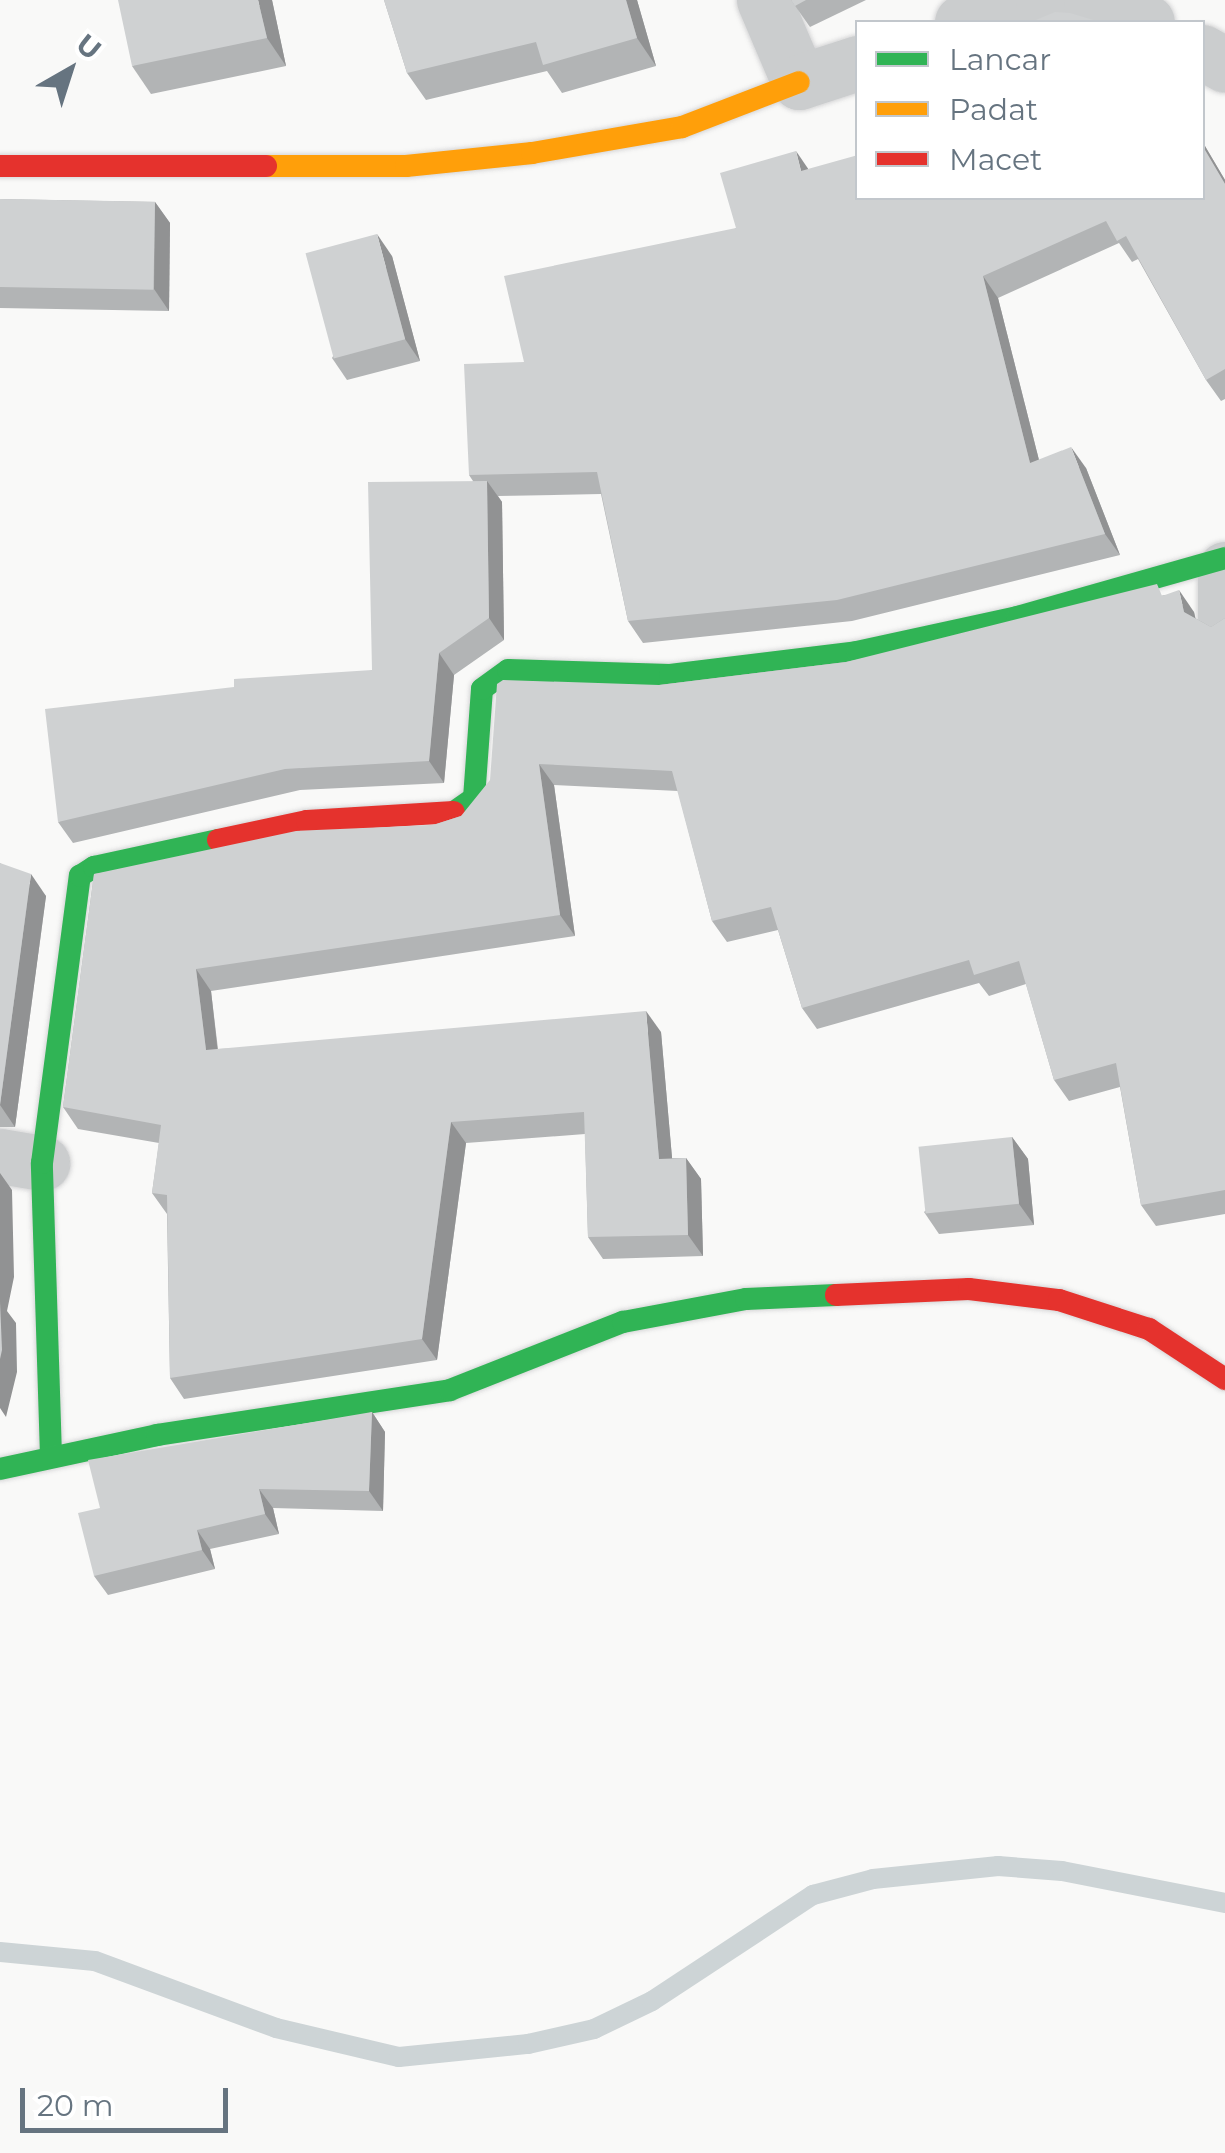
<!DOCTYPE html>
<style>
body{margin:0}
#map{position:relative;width:1225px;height:2153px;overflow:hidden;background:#f9f9f8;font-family:Montserrat,sans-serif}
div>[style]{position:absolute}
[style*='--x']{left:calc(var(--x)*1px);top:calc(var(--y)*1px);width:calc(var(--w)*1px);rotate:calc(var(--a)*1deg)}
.stream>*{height:20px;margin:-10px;padding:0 10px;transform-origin:10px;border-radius:10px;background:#cdd4d6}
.roads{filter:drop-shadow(0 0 2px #d6d6d7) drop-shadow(0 0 2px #d6d6d7)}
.street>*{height:55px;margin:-27.5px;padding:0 27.5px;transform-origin:27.5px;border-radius:27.5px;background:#cbcdce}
.fast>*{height:22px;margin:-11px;padding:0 11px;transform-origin:11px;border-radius:11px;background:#30b455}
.slow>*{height:22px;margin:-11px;padding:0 11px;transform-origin:11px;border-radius:11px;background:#ff9f0a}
.jam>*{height:22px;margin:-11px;padding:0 11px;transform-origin:11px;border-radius:11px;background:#e5322d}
.wall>*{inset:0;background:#b2b4b5}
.shaded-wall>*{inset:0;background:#919293}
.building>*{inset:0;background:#cfd1d2;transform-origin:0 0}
span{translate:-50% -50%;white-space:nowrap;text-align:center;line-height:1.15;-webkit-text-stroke:10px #fff;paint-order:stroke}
.legend{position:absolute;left:855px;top:20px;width:350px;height:180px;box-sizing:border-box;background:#fff;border:2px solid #c2c7cc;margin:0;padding:12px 18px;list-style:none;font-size:30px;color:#667480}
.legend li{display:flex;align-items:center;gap:20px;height:50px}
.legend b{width:50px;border:2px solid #c2c7cc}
.north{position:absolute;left:20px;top:20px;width:100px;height:100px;-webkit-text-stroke:8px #fff;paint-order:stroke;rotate:39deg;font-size:28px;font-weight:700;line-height:40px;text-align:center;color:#667480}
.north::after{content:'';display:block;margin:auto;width:35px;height:45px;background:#667480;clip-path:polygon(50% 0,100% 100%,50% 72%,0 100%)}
.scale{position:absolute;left:20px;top:2088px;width:208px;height:45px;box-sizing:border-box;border:5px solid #667480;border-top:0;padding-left:12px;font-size:30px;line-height:35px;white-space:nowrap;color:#667480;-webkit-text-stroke:8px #fff;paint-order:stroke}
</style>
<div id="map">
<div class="stream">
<i style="--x:0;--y:1952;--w:95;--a:5.4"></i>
<i style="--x:95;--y:1961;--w:193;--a:20.3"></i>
<i style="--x:276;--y:2028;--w:126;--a:13.3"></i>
<i style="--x:399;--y:2057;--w:130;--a:-5.8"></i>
<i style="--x:528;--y:2044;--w:68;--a:-12.8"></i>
<i style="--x:594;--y:2029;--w:64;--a:-25.8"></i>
<i style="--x:652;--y:2001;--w:193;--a:-33.4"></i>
<i style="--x:813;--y:1895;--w:62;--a:-14.9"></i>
<i style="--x:873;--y:1879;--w:126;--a:-5.9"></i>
<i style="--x:998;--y:1866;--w:64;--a:4.5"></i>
<i style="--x:1062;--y:1871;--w:166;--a:11.1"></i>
</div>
<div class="roads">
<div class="street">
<i style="--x:764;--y:0;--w:89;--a:66.9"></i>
<i style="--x:799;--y:82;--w:62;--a:-17.9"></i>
<i style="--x:962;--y:22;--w:84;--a:-14.5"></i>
<i style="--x:1043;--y:1;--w:48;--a:2.4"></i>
<i style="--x:1091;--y:3;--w:59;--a:18.7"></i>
<i style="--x:1202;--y:52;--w:26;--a:29"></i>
<i style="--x:1225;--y:569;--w:48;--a:90"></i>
<i style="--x:0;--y:1156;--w:43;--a:9.5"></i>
</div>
<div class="fast">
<i style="--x:454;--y:812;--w:24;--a:-35"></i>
<i style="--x:474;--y:798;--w:109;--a:-85.8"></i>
<i style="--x:482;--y:689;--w:32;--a:-36"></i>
<i style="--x:508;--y:670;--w:162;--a:1.8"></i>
<i style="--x:670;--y:675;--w:188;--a:-7"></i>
<i style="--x:857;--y:652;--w:164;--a:-12.3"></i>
<i style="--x:1017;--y:617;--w:216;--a:-15.8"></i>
<i style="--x:51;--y:1456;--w:293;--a:-91.8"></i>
<i style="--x:42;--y:1163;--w:290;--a:-82.5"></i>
<i style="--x:80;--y:876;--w:17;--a:-33"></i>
<i style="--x:94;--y:867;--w:127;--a:-12.3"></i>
<i style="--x:0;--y:1469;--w:161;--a:-12.2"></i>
<i style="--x:157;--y:1435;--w:296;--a:-8.7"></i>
<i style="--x:450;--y:1390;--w:186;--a:-21.5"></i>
<i style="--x:623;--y:1322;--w:125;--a:-10.6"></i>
<i style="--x:746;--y:1299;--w:90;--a:-2.5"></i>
</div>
<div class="slow">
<i style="--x:266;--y:166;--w:140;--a:0"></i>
<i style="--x:406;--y:166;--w:127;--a:-5.9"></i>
<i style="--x:532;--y:153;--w:152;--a:-9.8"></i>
<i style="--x:682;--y:127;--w:125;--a:-21"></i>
</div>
<div class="jam">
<i style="--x:0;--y:166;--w:266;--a:0"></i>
<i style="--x:218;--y:840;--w:91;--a:-12.1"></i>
<i style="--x:307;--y:821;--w:147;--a:-3.5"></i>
<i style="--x:836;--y:1295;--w:133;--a:-2.6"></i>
<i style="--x:969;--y:1289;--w:91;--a:7"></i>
<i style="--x:1059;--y:1300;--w:95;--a:17.9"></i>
<i style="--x:1149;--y:1329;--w:91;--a:33.3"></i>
</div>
</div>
<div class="wall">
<i style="clip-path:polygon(272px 0,286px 66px,151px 94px,132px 66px)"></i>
<i style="clip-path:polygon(384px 0,637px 0,656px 66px,562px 93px,547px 71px,426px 100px,407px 73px)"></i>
<i style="clip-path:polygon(791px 0,866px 0,810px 27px)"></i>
<i style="clip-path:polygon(1202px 141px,1225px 180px,1225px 399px,1221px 401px,1206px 380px,1138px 259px,1132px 262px,1119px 243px,998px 298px,1039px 460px,1086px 468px,1120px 555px,852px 621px,643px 643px,628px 621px,601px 494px,498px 496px,502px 502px,504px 640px,454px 675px,444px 783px,300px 790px,73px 843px,58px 822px,372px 670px,473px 481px,469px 475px,524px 362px,736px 228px,809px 169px,1202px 198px)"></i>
<i style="clip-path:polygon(0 199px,155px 202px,170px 223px,169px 311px,0 308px)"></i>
<i style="clip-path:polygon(392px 256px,420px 361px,347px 380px,332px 358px)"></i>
<i style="clip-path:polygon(1165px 595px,1194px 612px,1195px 618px,1211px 627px,1225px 618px,1225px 1214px,1156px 1226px,1141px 1205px,1120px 1087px,1069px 1101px,1054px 1080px,1026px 984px,989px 996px,979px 983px,817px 1029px,802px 1008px,778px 930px,727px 942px,712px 921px,678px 791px,554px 785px,575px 936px,211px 991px,218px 1049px,661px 1032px,672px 1158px,686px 1158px,701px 1179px,703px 1256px,603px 1259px,588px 1237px,585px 1134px,466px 1143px,437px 1360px,184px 1399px,170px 1378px,167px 1214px,152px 1193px,159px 1143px,78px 1129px,63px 1107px,94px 874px,433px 825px,461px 816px,659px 685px,846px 662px)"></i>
<i style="clip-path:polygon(0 863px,46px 896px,15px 1127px,0 1127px)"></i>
<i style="clip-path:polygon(1012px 1137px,1028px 1159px,1034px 1225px,939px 1234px,924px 1212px)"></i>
<i style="clip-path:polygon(372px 1412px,385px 1432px,383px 1511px,273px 1508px,279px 1534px,210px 1549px,215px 1569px,108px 1595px,94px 1576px,100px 1508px)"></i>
</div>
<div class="shaded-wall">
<i style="clip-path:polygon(258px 0,272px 0,286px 66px,267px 38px)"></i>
<i style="clip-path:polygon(626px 0,637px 0,656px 66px,637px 38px)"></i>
<i style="clip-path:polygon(1202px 141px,1225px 180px,1225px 184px,1202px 145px)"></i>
<i style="clip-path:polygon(796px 151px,811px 173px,801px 171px)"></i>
<i style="clip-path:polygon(155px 202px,170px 223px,169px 311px,154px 289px)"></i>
<i style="clip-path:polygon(377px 234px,392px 256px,420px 361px,405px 339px)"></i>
<i style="clip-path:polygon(983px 276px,998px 298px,1045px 484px,1030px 463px)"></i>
<i style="clip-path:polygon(1071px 447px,1086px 468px,1120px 555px,1105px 534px)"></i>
<i style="clip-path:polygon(487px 481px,502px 502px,504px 640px,489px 618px)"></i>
<i style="clip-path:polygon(1179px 590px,1194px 612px,1199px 633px,1184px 612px)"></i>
<i style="clip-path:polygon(439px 653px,454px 675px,444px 783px,429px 761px)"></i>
<i style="clip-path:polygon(539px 764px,554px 785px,575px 936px,560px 915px)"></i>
<i style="clip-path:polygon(31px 874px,46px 896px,15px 1127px,0 1105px)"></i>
<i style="clip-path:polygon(196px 969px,211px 991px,220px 1072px,206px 1050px)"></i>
<i style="clip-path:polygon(646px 1011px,661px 1032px,674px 1180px,659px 1159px)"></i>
<i style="clip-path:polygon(451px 1122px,466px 1143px,437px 1360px,422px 1339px)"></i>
<i style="clip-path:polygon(1012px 1137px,1028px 1159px,1034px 1225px,1019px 1204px)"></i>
<i style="clip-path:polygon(686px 1158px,701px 1179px,703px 1256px,688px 1235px)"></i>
<i style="clip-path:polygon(0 1173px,12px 1190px,14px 1277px,7px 1311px,16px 1323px,17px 1372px,6px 1417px,0 1408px)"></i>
<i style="clip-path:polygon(372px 1412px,385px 1432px,383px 1511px,369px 1491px)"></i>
<i style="clip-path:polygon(259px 1489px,273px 1508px,279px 1534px,265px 1514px)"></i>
<i style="clip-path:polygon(197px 1530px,210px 1549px,215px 1569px,202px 1550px)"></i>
</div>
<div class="building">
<i style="clip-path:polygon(118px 0,258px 0,267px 38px,132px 66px)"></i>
<i style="clip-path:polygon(384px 0,626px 0,637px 38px,543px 65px,536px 42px,407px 73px)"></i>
<i style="clip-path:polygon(791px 0,806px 0,795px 6px)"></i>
<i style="clip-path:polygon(1055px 12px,1070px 13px,1100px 22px,1031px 22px)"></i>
<i style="clip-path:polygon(1202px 145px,1225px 184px,1225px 369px,1206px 380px,1126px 236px,1117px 241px,1106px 221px,983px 276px,1030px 463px,1071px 447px,1105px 534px,837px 600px,628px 621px,597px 472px,469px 475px,464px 364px,524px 362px,504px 276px,736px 228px,720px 173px,796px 151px,801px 171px,858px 155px,858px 198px,1202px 198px)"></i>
<i style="left:0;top:199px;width:155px;height:88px;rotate:1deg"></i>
<i style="left:377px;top:234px;width:109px;height:74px;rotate:75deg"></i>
<i style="clip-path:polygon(487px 481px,489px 618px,439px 653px,429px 761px,285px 769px,58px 822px,45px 709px,234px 687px,234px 679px,372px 670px,368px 482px)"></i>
<i style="clip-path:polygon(1157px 584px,1162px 596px,1179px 590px,1184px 612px,1211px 627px,1225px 618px,1225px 1190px,1141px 1205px,1116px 1063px,1054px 1080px,1019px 961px,974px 975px,969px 960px,802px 1008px,771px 907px,712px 921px,672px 771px,539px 764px,560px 915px,196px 969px,206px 1050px,646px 1011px,659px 1159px,686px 1158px,688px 1235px,588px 1237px,584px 1112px,451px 1122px,422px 1339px,170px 1378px,167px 1195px,152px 1193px,161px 1125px,63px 1107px,94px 874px,296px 831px,433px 825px,461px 816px,490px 780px,497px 684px,503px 680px,659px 685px,846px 662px)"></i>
<i style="clip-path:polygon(0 863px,31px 874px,0 1105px)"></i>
<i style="left:1012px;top:1137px;width:67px;height:94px;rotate:84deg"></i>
<i style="clip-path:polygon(0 1302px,2px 1350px,0 1359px)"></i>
<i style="clip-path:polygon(372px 1412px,369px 1491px,259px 1489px,265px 1514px,197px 1530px,202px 1550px,94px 1576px,78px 1513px,100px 1508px,88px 1460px)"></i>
</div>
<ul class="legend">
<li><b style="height:12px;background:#30b455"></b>Lancar</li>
<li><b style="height:12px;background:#ff9f0a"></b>Padat</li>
<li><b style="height:12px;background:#e5322d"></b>Macet</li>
</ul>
<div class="north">U</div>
<div class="scale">20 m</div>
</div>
